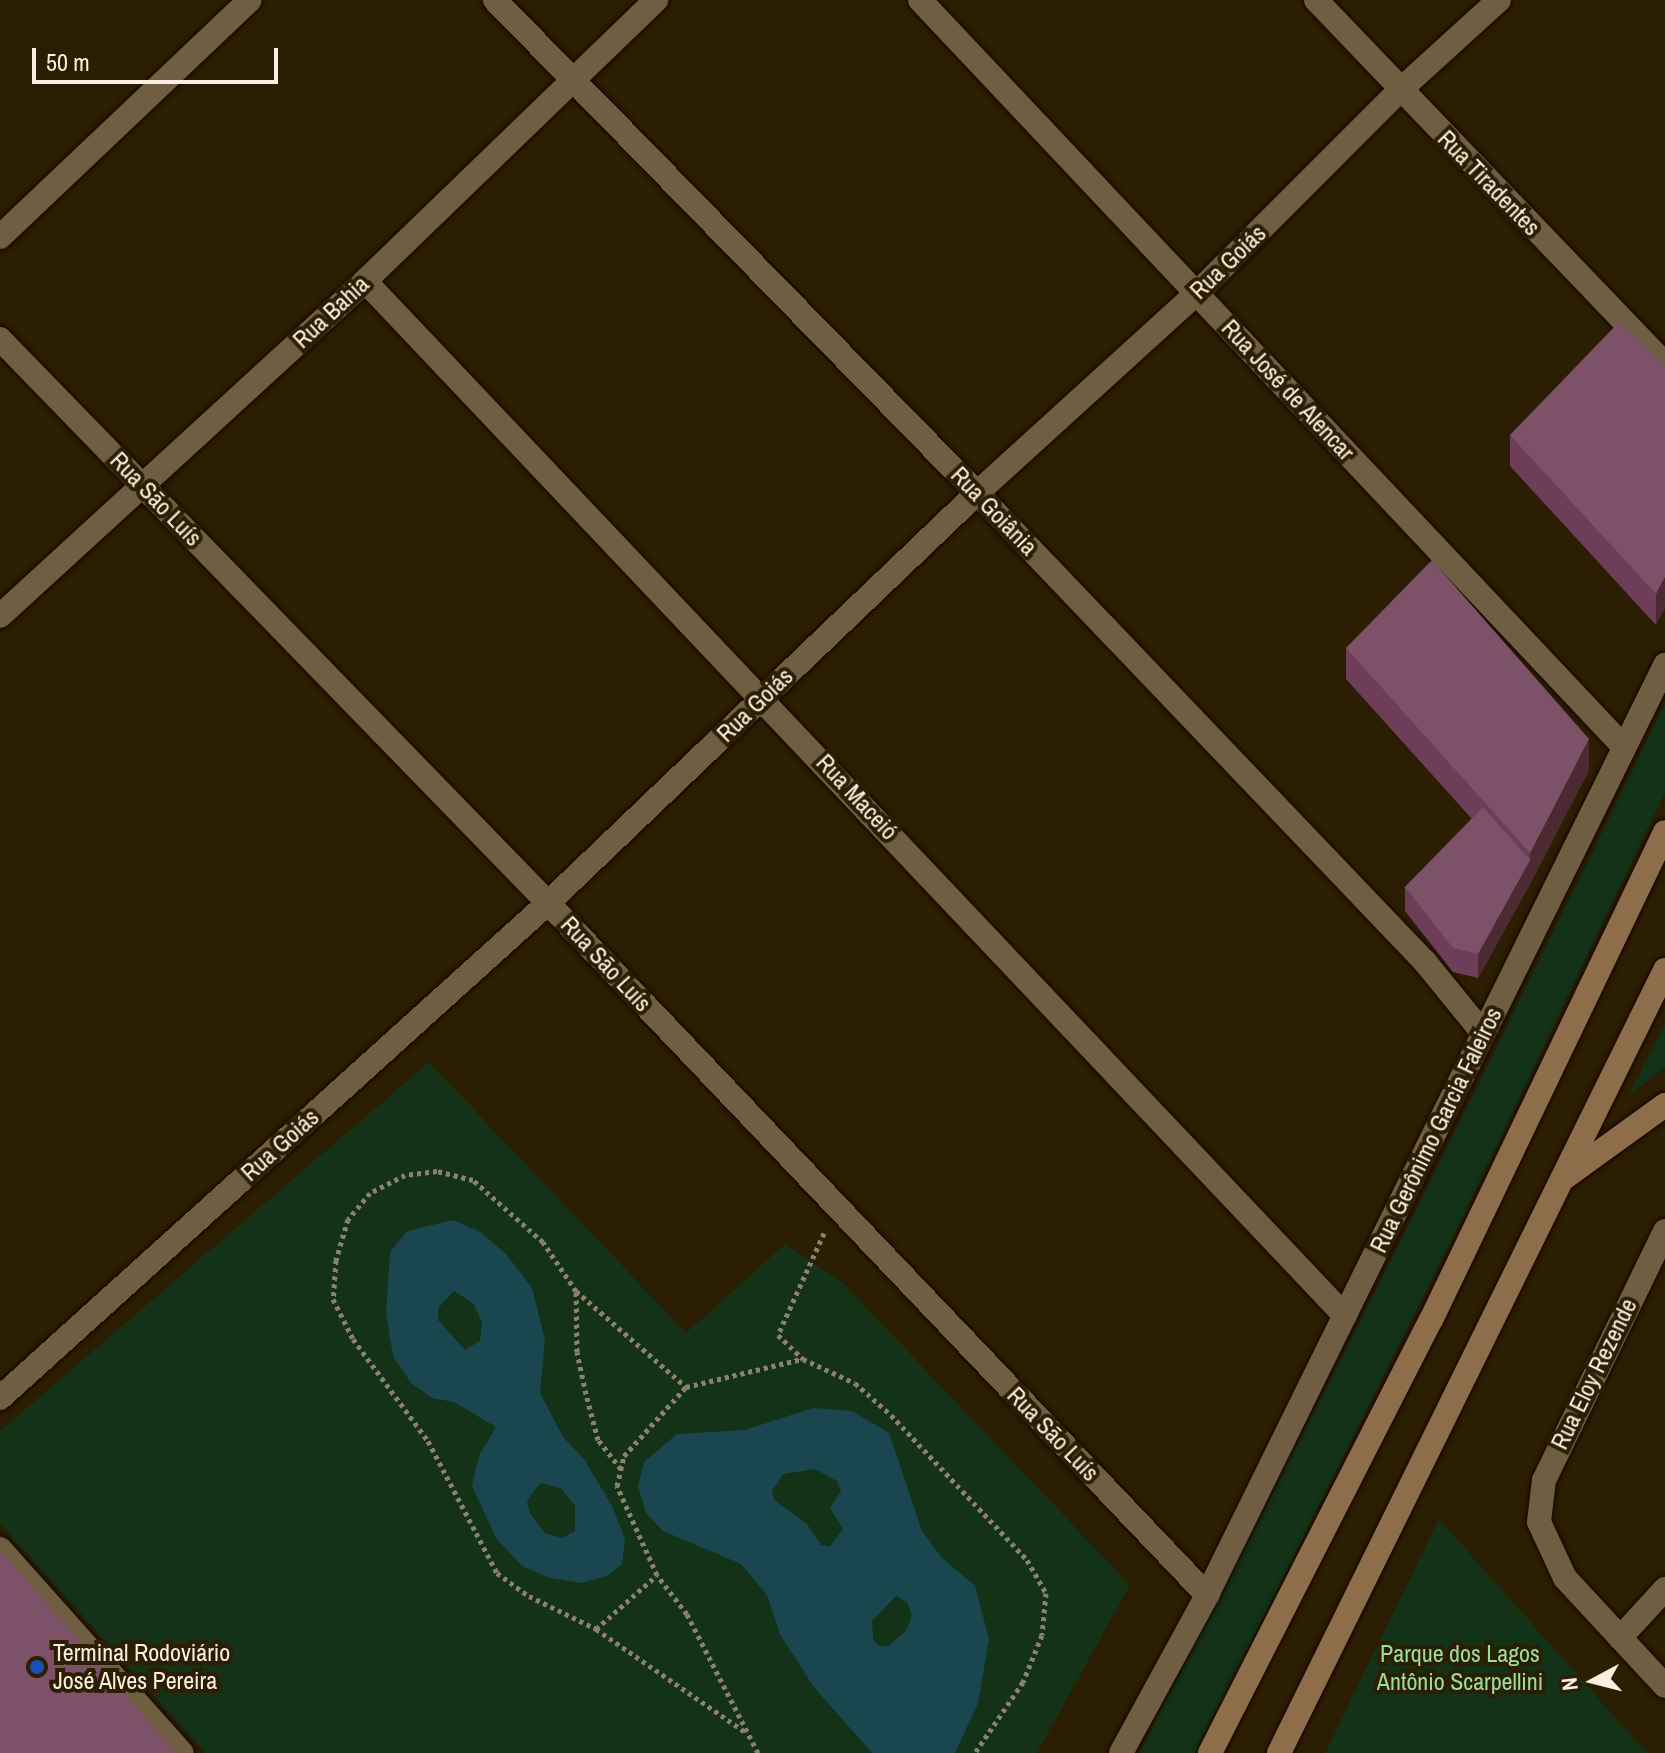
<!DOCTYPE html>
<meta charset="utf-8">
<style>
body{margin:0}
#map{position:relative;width:1665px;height:1753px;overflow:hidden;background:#2c1e03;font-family:"Archivo Narrow",sans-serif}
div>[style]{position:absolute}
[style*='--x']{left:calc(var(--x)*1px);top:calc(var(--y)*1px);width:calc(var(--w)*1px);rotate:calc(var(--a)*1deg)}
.green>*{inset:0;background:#143217}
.water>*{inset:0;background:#1a474f}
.path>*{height:5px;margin-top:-2.5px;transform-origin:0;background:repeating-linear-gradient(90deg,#8d816c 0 4px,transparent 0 8px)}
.roads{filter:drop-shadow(0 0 2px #140700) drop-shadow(0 0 2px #140700)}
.street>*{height:24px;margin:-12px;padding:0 12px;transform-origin:12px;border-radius:12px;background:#6f5e42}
.secondary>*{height:24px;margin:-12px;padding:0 12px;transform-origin:12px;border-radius:12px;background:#8e6d4a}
.wall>*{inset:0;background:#6e3d59}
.shaded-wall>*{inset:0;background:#4d2931}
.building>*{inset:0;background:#7d5168}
.dots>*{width:22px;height:22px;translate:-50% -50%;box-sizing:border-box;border:4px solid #2c1e03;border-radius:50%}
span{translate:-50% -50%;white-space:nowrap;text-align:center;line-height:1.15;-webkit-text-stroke:8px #2c1e03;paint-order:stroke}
.street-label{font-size:24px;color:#faf0e1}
.poi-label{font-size:24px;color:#faf0e1}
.left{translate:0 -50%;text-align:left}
.park-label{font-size:24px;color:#98de9c}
.north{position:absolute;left:1553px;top:1641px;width:80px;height:80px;-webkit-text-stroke:6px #2c1e03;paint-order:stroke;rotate:263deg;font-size:22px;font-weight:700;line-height:32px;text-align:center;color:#faf0e1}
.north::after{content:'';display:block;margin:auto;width:28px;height:36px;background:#faf0e1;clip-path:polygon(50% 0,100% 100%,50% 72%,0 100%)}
.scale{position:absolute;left:32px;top:48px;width:246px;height:36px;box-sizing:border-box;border:4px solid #faf0e1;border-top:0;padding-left:10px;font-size:24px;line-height:28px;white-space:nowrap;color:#faf0e1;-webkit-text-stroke:6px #2c1e03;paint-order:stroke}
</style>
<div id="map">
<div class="green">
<i style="clip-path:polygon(1665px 704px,1665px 792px,1459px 1225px,1201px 1742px,1195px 1753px,1139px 1753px,1404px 1235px)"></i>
<i style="clip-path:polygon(1665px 1024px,1665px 1067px,1628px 1096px)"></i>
<i style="clip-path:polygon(429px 1062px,686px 1333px,785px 1244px,843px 1283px,1130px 1585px,1037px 1753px,205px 1753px,0 1524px,0 1431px)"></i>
<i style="clip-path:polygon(1439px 1519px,1638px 1743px,1648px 1753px,1325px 1753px)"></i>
</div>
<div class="water">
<i style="clip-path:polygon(evenodd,454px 1220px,480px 1232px,506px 1254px,532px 1288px,545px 1340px,540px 1393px,563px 1437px,584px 1459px,612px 1506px,625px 1539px,622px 1564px,607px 1576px,581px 1583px,550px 1578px,522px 1566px,496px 1538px,472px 1486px,479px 1456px,496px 1427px,454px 1402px,432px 1398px,411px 1383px,393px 1356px,386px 1313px,390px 1252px,407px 1231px,454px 1220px,454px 1291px,473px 1303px,482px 1322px,480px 1341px,465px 1350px,438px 1320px,439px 1307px,454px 1291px,454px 1220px,540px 1483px,561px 1488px,575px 1506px,575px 1531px,562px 1538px,545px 1533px,530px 1513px,527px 1501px,540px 1483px)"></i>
<i style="clip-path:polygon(evenodd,813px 1408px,852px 1411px,889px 1433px,922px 1531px,942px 1558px,975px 1586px,989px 1639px,978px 1703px,955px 1753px,872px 1753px,813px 1686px,780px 1634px,767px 1595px,741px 1564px,663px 1531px,646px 1513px,638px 1486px,644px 1462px,677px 1434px,745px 1430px,813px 1408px,815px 1469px,837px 1481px,841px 1491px,830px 1508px,843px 1529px,830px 1546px,821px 1545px,807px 1524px,774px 1500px,772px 1491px,783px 1474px,815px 1469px,813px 1408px,896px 1596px,907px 1602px,912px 1616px,906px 1631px,888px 1646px,879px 1646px,873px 1639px,872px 1621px,896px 1596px)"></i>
</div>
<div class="path">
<i style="--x:824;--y:1233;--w:112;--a:114.3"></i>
<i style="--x:778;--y:1335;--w:35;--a:44"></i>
<i style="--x:803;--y:1359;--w:57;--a:24.8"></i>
<i style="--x:855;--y:1383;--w:48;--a:41.6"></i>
<i style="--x:891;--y:1415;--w:199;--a:46.8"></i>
<i style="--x:1027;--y:1560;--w:38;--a:60"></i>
<i style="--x:1046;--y:1593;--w:42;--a:95.4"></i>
<i style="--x:1042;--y:1635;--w:51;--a:112"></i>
<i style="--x:1023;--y:1682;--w:86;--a:124.1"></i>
<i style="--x:576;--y:1291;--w:146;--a:41.1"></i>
<i style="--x:621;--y:1469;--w:37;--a:-128"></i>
<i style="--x:598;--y:1440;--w:48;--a:-104.6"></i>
<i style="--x:586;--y:1394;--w:43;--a:-102.1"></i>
<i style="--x:577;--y:1352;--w:61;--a:-90.9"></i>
<i style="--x:576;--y:1291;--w:59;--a:-124"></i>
<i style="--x:543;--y:1242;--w:94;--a:-138.5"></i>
<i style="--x:473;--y:1180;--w:37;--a:-166"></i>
<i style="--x:437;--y:1171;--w:32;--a:173"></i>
<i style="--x:405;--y:1175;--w:39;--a:153"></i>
<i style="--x:370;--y:1193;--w:34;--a:130"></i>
<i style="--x:348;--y:1219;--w:43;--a:106.3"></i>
<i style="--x:336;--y:1260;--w:39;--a:94"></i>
<i style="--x:333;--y:1299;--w:45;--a:63.4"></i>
<i style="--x:353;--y:1339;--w:127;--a:53.7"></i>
<i style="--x:428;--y:1441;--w:149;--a:62.4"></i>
<i style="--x:497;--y:1573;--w:39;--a:36"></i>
<i style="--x:529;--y:1596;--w:75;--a:26.2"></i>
<i style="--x:596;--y:1629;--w:180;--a:34.6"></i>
<i style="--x:596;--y:1629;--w:81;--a:-41.5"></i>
<i style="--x:758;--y:1753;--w:156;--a:-117.1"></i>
<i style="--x:687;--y:1614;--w:49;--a:-127.6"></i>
<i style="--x:657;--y:1575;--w:98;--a:-114.2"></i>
<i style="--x:617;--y:1486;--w:31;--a:-77"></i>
<i style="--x:624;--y:1456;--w:93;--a:-48.1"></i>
<i style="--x:686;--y:1387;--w:119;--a:-13.6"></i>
</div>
<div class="roads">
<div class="street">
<i style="--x:495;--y:0;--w:689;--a:45.65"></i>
<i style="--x:977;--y:493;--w:649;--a:46.31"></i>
<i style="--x:1425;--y:962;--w:92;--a:50.8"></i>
<i style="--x:920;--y:0;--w:1025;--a:46.7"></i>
<i style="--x:1316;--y:0;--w:504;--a:46.21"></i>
<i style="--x:0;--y:237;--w:344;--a:-43.5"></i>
<i style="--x:365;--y:281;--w:1425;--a:46.56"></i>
<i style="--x:0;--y:339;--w:786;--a:45.82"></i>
<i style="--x:548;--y:903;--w:956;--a:46.4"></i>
<i style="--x:0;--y:616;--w:495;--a:-42.5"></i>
<i style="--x:365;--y:281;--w:405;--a:-44"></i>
<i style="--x:1665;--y:1231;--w:277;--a:115.9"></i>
<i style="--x:1544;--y:1480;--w:42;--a:96.8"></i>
<i style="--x:1539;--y:1522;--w:62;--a:65.1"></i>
<i style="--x:1565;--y:1578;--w:147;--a:47.2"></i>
<i style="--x:0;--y:1398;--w:738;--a:-42.09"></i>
<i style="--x:548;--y:903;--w:593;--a:-43.7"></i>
<i style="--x:977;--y:493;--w:297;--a:-42.3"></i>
<i style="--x:1197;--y:293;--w:286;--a:-45"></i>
<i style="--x:1399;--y:91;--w:135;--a:-42.3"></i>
<i style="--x:0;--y:1549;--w:273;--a:48.3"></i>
<i style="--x:1620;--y:1638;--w:67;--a:-47.4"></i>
<i style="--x:1121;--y:1753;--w:180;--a:-61.4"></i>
<i style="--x:1207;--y:1595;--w:1037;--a:-63.78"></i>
</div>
<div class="secondary">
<i style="--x:1564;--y:1178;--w:125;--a:-35.9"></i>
<i style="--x:1210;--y:1753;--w:486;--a:-63"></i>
<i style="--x:1431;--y:1320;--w:541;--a:-64.38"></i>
<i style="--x:1279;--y:1753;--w:873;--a:-63.76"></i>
</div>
</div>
<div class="wall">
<i style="clip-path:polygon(1665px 367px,1656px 625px,1510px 466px,1510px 435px)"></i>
<i style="clip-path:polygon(1346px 648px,1589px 770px,1530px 884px,1478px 978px,1453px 972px,1405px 911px,1405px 887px,1472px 819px,1346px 679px)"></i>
</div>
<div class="shaded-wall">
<i style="clip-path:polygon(1665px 577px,1665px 608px,1656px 625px,1656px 594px)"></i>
<i style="clip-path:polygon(1589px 739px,1589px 770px,1530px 884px,1478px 978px,1478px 954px,1530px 860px,1530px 853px)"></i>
</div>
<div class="building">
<i style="clip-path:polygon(1620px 321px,1665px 367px,1665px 577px,1656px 594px,1510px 435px)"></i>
<i style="clip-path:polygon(1432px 560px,1589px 739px,1530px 853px,1346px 648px)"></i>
<i style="clip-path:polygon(1483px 807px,1530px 860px,1478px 954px,1453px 948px,1405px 887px)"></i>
<i style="clip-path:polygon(0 1550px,176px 1753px,0 1753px)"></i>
</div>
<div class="dots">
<i style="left:37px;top:1667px;background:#1a4fb4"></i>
</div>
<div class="street-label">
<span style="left:1489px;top:183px;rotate:46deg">Rua Tiradentes</span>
<span style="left:1228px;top:262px;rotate:-44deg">Rua Goiás</span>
<span style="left:331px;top:312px;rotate:-43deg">Rua Bahia</span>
<span style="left:1288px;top:390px;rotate:47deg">Rua José de Alencar</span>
<span style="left:156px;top:499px;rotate:46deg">Rua São Luís</span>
<span style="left:994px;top:511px;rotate:46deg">Rua Goiânia</span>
<span style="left:755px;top:705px;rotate:-44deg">Rua Goiás</span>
<span style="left:857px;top:797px;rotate:47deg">Rua Maceió</span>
<span style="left:606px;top:964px;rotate:47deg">Rua São Luís</span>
<span style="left:1436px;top:1130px;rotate:-64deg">Rua Gerônimo Garcia Faleiros</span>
<span style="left:280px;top:1145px;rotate:-42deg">Rua Goiás</span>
<span style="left:1594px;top:1374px;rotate:-64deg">Rua Eloy Rezende</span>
<span style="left:1053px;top:1434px;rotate:46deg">Rua São Luís</span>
</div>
<div class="poi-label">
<span class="left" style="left:53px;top:1667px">Terminal Rodoviário<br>José Alves Pereira</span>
</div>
<div class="park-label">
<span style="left:1460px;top:1668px">Parque dos Lagos<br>Antônio Scarpellini</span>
</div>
<div class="north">N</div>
<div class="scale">50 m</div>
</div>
